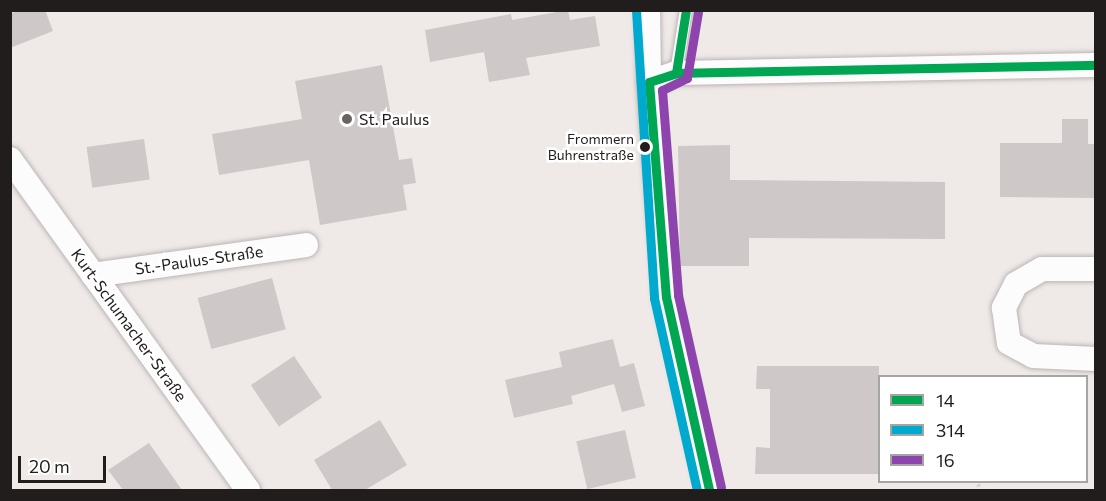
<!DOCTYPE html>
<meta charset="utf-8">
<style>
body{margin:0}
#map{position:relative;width:1106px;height:501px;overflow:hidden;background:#efe9e8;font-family:Commissioner,sans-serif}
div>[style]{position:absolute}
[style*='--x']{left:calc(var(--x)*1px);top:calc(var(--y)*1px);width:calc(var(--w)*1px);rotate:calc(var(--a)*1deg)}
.building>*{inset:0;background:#cec9c8;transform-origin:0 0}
.path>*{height:4px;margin-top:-2px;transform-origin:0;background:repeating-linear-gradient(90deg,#d6d5d4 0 3px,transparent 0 7.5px)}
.roads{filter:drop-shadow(0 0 2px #bbb6b5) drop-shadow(0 0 2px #bbb6b5)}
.service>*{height:12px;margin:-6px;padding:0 6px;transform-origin:6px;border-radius:6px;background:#fdfcfc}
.minor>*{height:24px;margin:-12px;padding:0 12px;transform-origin:12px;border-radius:12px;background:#fdfcfc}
.bus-1>*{height:9px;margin:-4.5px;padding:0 4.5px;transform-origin:4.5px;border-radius:4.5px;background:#00a651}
.bus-2>*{height:9px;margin:-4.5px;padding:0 4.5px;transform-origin:4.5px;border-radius:4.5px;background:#00a9ce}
.bus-3>*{height:9px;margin:-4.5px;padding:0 4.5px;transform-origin:4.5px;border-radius:4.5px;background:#8e44ad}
.dots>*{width:16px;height:16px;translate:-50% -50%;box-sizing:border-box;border:3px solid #fff;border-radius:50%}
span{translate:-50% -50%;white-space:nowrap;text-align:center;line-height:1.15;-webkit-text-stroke:5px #fff;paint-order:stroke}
.bus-label{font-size:14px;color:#211d1c}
.right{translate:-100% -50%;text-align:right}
.poi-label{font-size:16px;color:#211d1c}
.left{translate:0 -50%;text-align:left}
.street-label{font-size:16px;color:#211d1c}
.frame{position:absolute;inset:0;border:12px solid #211d1c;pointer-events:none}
.legend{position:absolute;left:878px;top:375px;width:210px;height:108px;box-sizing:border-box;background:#fff;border:2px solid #a6a5a4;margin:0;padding:8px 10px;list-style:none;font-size:18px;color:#211d1c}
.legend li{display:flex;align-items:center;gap:12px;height:30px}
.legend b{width:30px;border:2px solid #a6a5a4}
.scale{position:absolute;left:18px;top:456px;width:88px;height:27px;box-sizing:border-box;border:3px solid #211d1c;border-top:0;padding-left:8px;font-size:18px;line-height:21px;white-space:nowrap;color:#211d1c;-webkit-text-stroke:4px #fff;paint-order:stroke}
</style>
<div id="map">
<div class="building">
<i style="clip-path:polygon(20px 10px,45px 10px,53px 31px,10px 48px,10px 14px)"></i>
<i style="clip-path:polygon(568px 10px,570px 20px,595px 16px,600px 46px,526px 58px,530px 75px,489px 82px,484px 52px,430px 62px,425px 30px,511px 14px,512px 20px)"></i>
<i style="clip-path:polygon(382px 65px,399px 160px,412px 158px,416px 183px,403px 185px,407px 210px,320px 225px,309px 160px,219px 175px,212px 134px,302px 119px,295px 81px)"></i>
<i style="clip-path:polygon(1062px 119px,1088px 119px,1088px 144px,1095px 144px,1095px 198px,1000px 197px,1000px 143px,1062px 143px)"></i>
<i style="left:144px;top:139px;width:41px;height:58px;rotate:82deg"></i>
<i style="clip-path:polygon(730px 145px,730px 180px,945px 182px,945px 239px,749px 238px,749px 266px,680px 266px,678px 146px)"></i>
<i style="left:272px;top:278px;width:53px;height:77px;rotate:75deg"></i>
<i style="clip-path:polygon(613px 339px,620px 367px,634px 363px,645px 406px,622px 412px,614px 384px,571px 396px,573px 404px,514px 418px,505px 380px,562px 367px,559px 352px)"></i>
<i style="left:294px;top:356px;width:50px;height:52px;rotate:56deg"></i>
<i style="clip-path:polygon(757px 366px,879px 366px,879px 474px,755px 474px,756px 447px,770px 448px,770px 389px,756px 389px)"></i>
<i style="clip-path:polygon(380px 420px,407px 465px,365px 490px,332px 490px,314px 460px)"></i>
<i style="left:625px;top:430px;width:49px;height:50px;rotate:77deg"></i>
<i style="clip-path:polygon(149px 443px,182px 490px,123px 490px,108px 470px)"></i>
</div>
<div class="path">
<i style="--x:978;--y:484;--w:7;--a:63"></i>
</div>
<div class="roads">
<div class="service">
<i style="--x:676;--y:73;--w:64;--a:-81"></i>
</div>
<div class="minor">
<i style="--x:648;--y:10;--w:72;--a:89.2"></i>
<i style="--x:649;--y:82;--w:216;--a:85.5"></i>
<i style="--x:666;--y:297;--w:198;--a:77.4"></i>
<i style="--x:649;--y:82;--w:28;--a:-18"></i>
<i style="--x:676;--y:73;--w:420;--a:-1.1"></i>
<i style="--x:10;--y:159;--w:408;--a:54.3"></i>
<i style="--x:1096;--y:269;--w:54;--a:180"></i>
<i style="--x:1042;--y:269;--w:30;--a:150"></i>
<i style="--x:1016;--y:284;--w:27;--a:117"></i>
<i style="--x:1004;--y:308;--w:35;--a:82"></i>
<i style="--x:1009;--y:343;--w:27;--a:28"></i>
<i style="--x:1033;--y:356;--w:63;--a:2.7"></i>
<i style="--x:93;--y:275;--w:215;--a:-8"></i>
</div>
</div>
<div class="bus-1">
<i style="--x:676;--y:73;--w:64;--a:-81"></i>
<i style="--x:649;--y:82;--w:28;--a:-18"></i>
<i style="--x:676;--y:73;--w:420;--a:-1.1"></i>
<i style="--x:649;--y:82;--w:216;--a:85.5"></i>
<i style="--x:666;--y:297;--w:198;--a:77.4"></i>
</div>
<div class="bus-2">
<i style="--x:636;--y:10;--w:289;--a:86.4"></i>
<i style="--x:654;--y:298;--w:197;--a:77.4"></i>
</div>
<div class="bus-3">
<i style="--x:698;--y:12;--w:67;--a:99.5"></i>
<i style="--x:687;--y:78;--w:28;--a:154"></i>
<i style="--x:662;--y:90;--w:206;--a:85.5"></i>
<i style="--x:678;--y:295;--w:197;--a:77.4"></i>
</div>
<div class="dots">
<i style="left:347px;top:119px;background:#696463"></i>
<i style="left:645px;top:147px;background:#211d1c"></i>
</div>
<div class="bus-label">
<span class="right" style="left:634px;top:147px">Frommern<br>Buhrenstraße</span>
</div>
<div class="poi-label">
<span class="left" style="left:359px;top:119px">St. Paulus</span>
</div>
<div class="street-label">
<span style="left:199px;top:260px;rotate:-8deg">St.-Paulus-Straße</span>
<span style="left:129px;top:325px;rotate:54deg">Kurt-Schumacher-Straße</span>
</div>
<div class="frame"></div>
<ul class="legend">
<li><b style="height:8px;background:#00a651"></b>14</li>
<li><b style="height:8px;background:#00a9ce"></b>314</li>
<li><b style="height:8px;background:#8e44ad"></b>16</li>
</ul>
<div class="scale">20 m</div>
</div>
